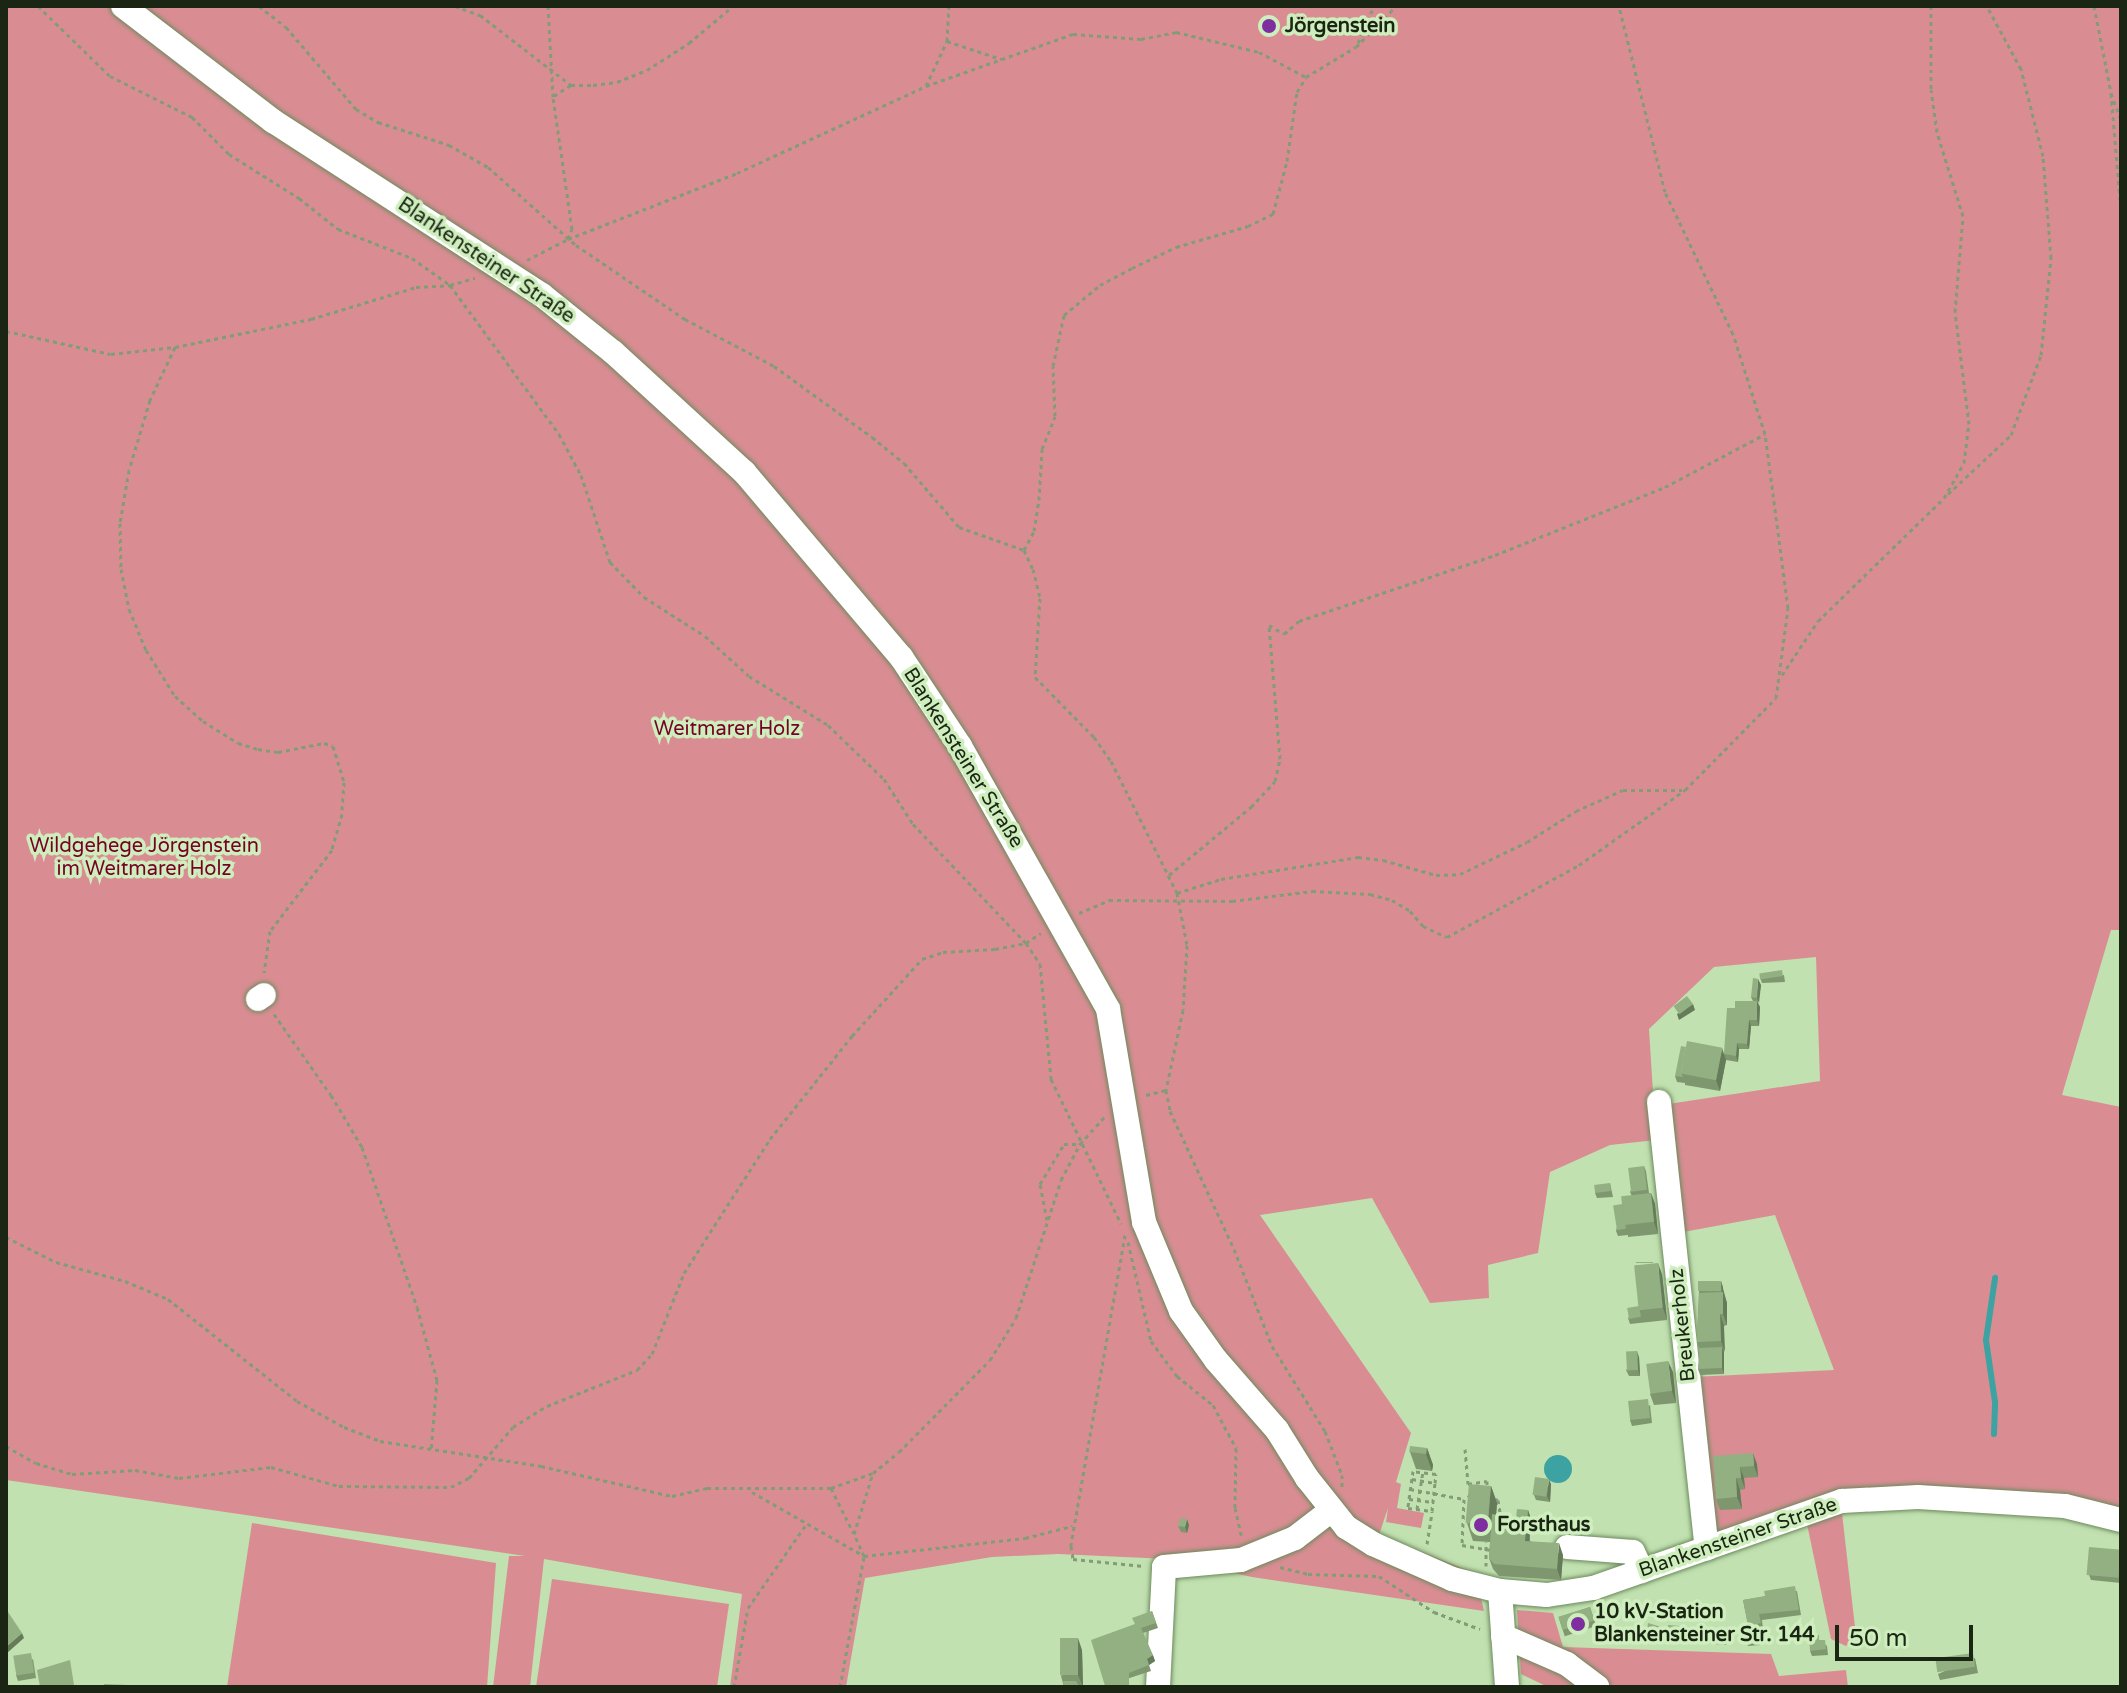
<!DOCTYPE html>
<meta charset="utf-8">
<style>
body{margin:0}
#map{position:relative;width:2127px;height:1693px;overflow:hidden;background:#c1e1b0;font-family:"Varela Round",sans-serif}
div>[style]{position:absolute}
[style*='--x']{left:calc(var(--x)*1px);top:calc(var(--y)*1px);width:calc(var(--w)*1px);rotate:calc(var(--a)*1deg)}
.green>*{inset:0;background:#d98d93}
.water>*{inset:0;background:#3da3a2}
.round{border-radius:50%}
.stream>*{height:6px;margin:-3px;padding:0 3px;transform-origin:3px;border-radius:3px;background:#3da3a2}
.path>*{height:3px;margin-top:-1.5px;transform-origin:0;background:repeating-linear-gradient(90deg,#839c76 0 4px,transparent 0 8px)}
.roads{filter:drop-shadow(0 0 2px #6d8a5d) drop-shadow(0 0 2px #6d8a5d)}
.minor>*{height:24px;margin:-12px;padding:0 12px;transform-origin:12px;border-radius:12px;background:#fff}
.wall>*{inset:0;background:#7e976f;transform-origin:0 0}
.shaded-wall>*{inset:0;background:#667b5a}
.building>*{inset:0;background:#92b081;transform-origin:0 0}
.dots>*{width:22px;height:22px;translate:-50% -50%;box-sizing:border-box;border:4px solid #ceeebd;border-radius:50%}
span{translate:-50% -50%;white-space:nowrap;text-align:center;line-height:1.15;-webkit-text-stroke:7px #ceeebd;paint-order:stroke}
.poi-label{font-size:20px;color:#1a2513;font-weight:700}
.left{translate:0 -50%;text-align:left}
.street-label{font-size:20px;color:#1a2513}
.park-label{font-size:20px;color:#770024}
.frame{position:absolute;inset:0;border:8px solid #1a2513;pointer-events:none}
.scale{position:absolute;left:1835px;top:1625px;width:138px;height:36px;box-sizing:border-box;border:4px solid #1a2513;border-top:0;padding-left:10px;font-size:24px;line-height:28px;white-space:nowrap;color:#1a2513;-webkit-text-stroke:6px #ceeebd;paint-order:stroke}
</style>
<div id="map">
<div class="green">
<i style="clip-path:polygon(6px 6px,2121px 6px,2121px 930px,2111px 930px,2062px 1095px,2121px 1107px,2121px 1512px,1914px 1486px,1714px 1537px,1693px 1377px,1834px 1370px,1775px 1215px,1678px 1233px,1662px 1105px,1820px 1081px,1816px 957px,1714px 967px,1649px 1029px,1656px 1140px,1610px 1145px,1550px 1172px,1538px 1253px,1488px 1265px,1489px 1298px,1430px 1303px,1372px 1198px,1260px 1215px,1411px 1433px,1396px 1482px,1401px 1484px,1397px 1508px,1424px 1513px,1421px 1528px,1386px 1522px,1388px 1508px,1379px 1535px,1475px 1573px,1484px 1611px,1252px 1577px,1168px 1559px,1058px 1554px,992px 1557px,865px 1578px,846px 1687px,730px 1687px,742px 1594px,544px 1559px,530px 1687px,493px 1687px,509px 1556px,525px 1556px,6px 1480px)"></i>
<i style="clip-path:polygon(1842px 1513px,1856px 1636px,1846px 1646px,1831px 1639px,1807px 1524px)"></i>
<i style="clip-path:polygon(252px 1523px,496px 1563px,487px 1687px,227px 1687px)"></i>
<i style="clip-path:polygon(552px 1579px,729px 1604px,717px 1687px,536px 1687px)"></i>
<i style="clip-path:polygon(1517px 1610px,1553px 1613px,1563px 1647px,1771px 1654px,1779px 1676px,1846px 1670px,1848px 1687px,1548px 1687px,1521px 1674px)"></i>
</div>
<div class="water">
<i class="round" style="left:1544px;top:1455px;width:28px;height:28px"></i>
</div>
<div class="stream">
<i style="--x:1994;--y:1434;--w:32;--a:-88"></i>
<i style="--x:1995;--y:1402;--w:63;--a:-98.3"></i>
<i style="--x:1986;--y:1340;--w:63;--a:-81.7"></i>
</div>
<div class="path">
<i style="--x:38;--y:6;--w:100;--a:44.2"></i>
<i style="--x:110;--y:76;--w:92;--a:26.6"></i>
<i style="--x:192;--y:117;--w:52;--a:45"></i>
<i style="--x:229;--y:154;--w:83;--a:32.2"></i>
<i style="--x:299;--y:198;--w:50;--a:38.5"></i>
<i style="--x:338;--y:229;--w:79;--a:21.4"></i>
<i style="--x:412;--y:258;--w:47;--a:35.4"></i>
<i style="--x:450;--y:285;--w:185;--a:53.8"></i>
<i style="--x:559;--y:434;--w:47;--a:61.8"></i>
<i style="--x:581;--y:475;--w:92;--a:71.6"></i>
<i style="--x:610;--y:562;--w:49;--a:45.8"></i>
<i style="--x:644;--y:597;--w:72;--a:32.6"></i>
<i style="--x:705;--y:636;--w:59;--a:42.3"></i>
<i style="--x:749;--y:676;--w:93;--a:31.8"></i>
<i style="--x:828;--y:725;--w:78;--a:44"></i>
<i style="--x:884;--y:779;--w:54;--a:57.2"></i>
<i style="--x:913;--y:824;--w:164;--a:46.5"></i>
<i style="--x:1026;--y:943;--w:25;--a:56"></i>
<i style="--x:1040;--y:964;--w:116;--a:84.5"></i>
<i style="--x:1051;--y:1079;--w:161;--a:64.2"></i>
<i style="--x:259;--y:6;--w:34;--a:38"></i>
<i style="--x:286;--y:27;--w:108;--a:49.5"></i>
<i style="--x:356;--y:109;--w:26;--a:31"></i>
<i style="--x:378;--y:122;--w:75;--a:17.9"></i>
<i style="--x:449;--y:145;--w:45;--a:29.4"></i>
<i style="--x:488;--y:167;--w:118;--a:41.6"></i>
<i style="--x:576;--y:245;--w:132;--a:34.2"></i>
<i style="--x:685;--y:319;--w:101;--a:27.8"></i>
<i style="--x:774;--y:366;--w:121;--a:35.9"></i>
<i style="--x:872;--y:437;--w:41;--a:39.1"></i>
<i style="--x:904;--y:463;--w:84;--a:49.3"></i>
<i style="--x:959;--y:527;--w:69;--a:19.5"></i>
<i style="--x:1024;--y:550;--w:21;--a:65"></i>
<i style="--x:1033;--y:569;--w:30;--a:76"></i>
<i style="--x:1040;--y:598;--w:79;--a:93.6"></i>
<i style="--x:1035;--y:677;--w:84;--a:45.5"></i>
<i style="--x:1094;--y:737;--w:29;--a:55"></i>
<i style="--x:1111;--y:761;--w:148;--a:63.4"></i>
<i style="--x:1177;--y:893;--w:53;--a:79.1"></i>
<i style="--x:1187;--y:945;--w:65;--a:93.5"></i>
<i style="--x:1183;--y:1010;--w:82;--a:102"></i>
<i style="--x:1166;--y:1090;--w:21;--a:79"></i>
<i style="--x:1170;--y:1111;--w:152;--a:65.1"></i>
<i style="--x:1234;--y:1249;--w:104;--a:68.6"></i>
<i style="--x:1272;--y:1346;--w:100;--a:58.1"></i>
<i style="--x:1325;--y:1431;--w:47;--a:68.9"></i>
<i style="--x:1342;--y:1475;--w:14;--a:90"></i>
<i style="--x:455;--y:6;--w:27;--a:20"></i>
<i style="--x:480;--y:15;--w:115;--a:37.6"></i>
<i style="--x:571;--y:85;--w:22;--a:0"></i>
<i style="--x:593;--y:85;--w:24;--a:-7"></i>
<i style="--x:617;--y:82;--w:32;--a:-22"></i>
<i style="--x:647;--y:70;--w:50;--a:-32.7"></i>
<i style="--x:689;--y:43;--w:57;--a:-40.1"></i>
<i style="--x:2094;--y:6;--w:89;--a:78.9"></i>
<i style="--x:2111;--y:93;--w:29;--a:70"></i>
<i style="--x:947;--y:41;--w:57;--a:18.4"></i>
<i style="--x:1358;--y:43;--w:40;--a:-66.6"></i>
<i style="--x:926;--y:86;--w:50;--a:-65"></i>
<i style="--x:947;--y:41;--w:35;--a:-87"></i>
<i style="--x:2111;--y:93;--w:120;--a:85.2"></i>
<i style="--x:554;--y:96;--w:20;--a:-33"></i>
<i style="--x:568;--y:239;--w:181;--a:-21.3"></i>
<i style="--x:737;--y:173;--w:208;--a:-24.7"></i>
<i style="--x:926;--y:86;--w:156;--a:-19.5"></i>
<i style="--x:1073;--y:34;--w:68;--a:4.2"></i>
<i style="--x:1141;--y:39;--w:36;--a:-11"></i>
<i style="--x:1176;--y:32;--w:85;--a:13.5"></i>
<i style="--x:1259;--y:52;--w:53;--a:28"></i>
<i style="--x:527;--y:260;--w:46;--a:-27.1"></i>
<i style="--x:568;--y:239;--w:11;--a:-68"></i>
<i style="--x:572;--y:229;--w:133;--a:-98.2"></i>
<i style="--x:553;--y:97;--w:91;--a:-93.1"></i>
<i style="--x:6;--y:331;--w:107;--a:12.4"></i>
<i style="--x:111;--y:354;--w:64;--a:-6.2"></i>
<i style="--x:175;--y:347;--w:139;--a:-11.6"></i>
<i style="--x:311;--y:319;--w:110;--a:-16.9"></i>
<i style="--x:416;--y:287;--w:34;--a:-3"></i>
<i style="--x:450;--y:285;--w:26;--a:-16"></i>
<i style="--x:175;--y:347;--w:59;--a:115.3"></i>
<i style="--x:150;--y:400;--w:73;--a:106.7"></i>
<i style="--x:129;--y:470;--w:54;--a:99.6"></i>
<i style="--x:120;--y:523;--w:46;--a:88.8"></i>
<i style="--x:121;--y:569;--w:41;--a:78.7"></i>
<i style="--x:129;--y:609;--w:44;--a:67.5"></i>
<i style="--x:146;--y:650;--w:54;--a:57.8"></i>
<i style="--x:175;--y:696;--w:38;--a:42"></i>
<i style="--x:203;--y:721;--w:41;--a:32.2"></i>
<i style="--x:238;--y:743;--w:21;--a:17"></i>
<i style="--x:258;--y:749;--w:20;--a:9"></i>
<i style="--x:278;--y:752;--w:47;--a:-11.1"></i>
<i style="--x:324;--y:743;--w:9;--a:18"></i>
<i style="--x:333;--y:746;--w:38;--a:73"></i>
<i style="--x:344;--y:782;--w:32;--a:94"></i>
<i style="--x:342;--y:814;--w:37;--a:106"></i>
<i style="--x:332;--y:850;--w:102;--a:127.4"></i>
<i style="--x:270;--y:931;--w:42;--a:98.1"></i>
<i style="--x:1948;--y:494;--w:86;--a:-43.1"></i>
<i style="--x:2011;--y:435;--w:85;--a:-69.4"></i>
<i style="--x:2041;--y:355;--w:98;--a:-84.1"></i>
<i style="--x:2051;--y:258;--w:102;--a:-94.5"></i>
<i style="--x:2043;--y:156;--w:90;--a:-104.2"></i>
<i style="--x:2021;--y:69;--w:72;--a:-118.4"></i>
<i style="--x:1024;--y:550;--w:21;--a:-62"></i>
<i style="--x:1034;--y:531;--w:31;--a:-81"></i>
<i style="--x:1039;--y:500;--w:51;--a:-86.6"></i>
<i style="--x:1042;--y:449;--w:35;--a:-68"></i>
<i style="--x:1055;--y:416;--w:50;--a:-92.3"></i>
<i style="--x:1053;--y:366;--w:52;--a:-77.8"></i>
<i style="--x:1064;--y:315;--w:47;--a:-39.8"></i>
<i style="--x:1100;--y:285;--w:36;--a:-28"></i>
<i style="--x:1132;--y:268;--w:49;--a:-25.5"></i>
<i style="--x:1176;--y:247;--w:75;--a:-16.3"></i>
<i style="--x:1248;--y:226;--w:28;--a:-26"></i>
<i style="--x:1273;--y:214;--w:55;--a:-75.2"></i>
<i style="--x:1287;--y:161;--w:70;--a:-81.8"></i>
<i style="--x:1297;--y:92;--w:17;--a:-59"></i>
<i style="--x:1306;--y:77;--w:58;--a:-31"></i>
<i style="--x:1356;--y:47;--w:57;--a:-45.7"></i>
<i style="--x:1782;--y:675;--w:65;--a:-56.3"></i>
<i style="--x:1818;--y:621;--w:176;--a:-44.3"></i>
<i style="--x:1944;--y:498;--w:40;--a:-60.3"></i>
<i style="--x:1964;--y:463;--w:39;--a:-83"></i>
<i style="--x:1969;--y:424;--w:113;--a:-97.1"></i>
<i style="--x:1955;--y:312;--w:96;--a:-85.2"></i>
<i style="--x:1963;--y:216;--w:88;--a:-107.2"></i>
<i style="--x:1937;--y:132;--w:43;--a:-97.9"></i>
<i style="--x:1931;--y:89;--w:83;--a:-90"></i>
<i style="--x:1169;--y:875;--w:107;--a:-39.7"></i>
<i style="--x:1251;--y:807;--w:35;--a:-47"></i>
<i style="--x:1275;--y:781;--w:23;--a:-77"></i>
<i style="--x:1280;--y:759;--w:134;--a:-94.7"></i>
<i style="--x:1269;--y:625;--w:17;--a:31"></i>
<i style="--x:1284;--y:634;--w:20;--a:-41"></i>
<i style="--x:1299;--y:621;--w:207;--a:-18.6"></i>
<i style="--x:1495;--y:555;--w:183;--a:-21.8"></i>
<i style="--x:1665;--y:487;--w:113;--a:-27.9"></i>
<i style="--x:1177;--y:893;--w:46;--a:-17.7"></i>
<i style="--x:1221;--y:879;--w:139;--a:-9.1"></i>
<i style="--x:1358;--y:857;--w:25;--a:7"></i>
<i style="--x:1383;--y:860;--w:55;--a:15.8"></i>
<i style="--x:1436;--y:875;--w:24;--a:-2"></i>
<i style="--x:1460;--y:874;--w:74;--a:-25.5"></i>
<i style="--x:1527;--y:842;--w:58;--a:-32.3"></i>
<i style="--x:1576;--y:811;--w:51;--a:-24.1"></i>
<i style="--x:1623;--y:790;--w:59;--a:0"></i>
<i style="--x:1079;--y:913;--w:33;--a:-23"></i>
<i style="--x:1109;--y:900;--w:123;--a:0.5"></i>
<i style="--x:1232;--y:901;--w:81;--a:-7.1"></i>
<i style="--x:1312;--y:891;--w:58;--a:3"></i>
<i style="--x:1370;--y:894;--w:23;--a:15"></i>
<i style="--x:1392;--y:900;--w:21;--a:31"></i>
<i style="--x:1410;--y:911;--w:20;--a:49"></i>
<i style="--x:1423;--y:926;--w:26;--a:25"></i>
<i style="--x:1447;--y:937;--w:150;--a:-28.6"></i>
<i style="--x:1579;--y:865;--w:130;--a:-35.3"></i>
<i style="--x:1685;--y:790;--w:129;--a:-45.3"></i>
<i style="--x:1776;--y:698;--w:91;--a:-82.4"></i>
<i style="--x:1788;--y:608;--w:176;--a:-97.5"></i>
<i style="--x:1765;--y:434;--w:105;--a:-107.7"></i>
<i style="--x:1733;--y:334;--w:157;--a:-115.6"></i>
<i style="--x:1665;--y:192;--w:192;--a:-103.9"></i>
<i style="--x:274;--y:1014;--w:99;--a:54.9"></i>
<i style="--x:331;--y:1095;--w:61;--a:59.2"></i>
<i style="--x:362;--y:1147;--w:169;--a:71"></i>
<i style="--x:417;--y:1307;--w:76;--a:74.7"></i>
<i style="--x:437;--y:1380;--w:72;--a:94.8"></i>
<i style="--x:1146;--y:1095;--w:21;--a:-14"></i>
<i style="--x:1047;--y:1220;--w:37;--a:-101"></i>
<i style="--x:1040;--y:1184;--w:47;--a:-59"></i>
<i style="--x:1064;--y:1144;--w:16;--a:0"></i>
<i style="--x:1080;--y:1144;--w:36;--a:-48"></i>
<i style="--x:1125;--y:1235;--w:316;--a:99.9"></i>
<i style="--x:1071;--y:1546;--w:13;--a:81"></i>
<i style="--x:1073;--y:1559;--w:71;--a:5.6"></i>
<i style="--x:6;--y:1237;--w:56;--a:26.6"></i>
<i style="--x:56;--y:1262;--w:72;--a:15.4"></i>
<i style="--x:125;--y:1281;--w:47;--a:22.7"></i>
<i style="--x:168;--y:1299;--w:164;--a:38.3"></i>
<i style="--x:297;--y:1401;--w:54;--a:29"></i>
<i style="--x:344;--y:1427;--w:39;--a:21"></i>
<i style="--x:380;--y:1441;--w:163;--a:8.8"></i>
<i style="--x:541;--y:1466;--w:134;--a:12.9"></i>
<i style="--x:672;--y:1496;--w:36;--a:-13"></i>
<i style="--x:707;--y:1488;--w:124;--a:0"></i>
<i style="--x:831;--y:1488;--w:45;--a:-19.7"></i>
<i style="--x:873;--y:1473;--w:33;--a:-39"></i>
<i style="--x:899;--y:1452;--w:129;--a:-45.3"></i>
<i style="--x:990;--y:1360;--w:49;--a:-58.2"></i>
<i style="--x:1016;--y:1318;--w:145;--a:-71.9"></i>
<i style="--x:1061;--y:1180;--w:41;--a:-62.2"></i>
<i style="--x:1128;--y:1242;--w:102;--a:76.9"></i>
<i style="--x:1151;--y:1341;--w:44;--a:53.4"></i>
<i style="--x:1177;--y:1376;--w:46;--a:38.9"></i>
<i style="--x:1213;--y:1405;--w:49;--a:61.9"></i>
<i style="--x:1236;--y:1448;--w:60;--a:91"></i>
<i style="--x:1235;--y:1508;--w:28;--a:77"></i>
<i style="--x:6;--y:1446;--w:34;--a:30"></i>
<i style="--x:36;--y:1463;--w:38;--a:17"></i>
<i style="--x:72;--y:1474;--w:63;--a:-3.6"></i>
<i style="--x:135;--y:1470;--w:45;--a:10.3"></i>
<i style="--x:179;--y:1478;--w:93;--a:-6.8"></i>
<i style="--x:271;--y:1467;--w:71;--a:15.6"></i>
<i style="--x:339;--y:1486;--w:112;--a:0.5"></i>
<i style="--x:451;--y:1487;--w:20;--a:-27"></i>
<i style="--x:469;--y:1478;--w:67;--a:-49.2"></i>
<i style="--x:513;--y:1427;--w:40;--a:-32"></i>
<i style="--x:547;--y:1406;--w:97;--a:-21.8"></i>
<i style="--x:637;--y:1370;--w:22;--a:-47"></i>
<i style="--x:652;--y:1354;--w:87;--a:-68.4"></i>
<i style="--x:684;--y:1273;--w:159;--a:-57.3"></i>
<i style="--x:770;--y:1139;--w:132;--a:-51.5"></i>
<i style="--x:852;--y:1036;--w:104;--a:-47.7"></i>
<i style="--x:922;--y:959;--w:22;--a:-18"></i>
<i style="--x:943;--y:952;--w:52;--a:-3.3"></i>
<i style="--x:995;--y:949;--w:32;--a:-11"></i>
<i style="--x:1026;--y:943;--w:18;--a:-34"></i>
<i style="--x:1465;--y:1449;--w:35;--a:85"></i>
<i style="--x:1468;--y:1484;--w:19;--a:-9"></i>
<i style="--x:1487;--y:1481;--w:8;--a:90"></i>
<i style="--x:1412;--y:1479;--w:23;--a:10"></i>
<i style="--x:831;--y:1488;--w:51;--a:63.4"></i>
<i style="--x:1410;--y:1489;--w:55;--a:10.5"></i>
<i style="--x:752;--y:1492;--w:129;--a:29.7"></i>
<i style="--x:864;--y:1556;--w:162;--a:-6.4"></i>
<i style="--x:1025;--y:1538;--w:49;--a:-14.3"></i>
<i style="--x:1471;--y:1495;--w:8;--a:150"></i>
<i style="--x:1464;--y:1499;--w:46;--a:92.5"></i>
<i style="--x:1462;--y:1545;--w:29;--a:10"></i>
<i style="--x:1409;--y:1499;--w:24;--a:7"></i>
<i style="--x:1495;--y:1499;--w:3;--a:18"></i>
<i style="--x:1498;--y:1500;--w:13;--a:81"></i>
<i style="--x:1500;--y:1513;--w:7;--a:34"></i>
<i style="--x:1417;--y:1509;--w:36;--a:-81"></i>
<i style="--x:1427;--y:1544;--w:33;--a:-81"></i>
<i style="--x:1432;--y:1511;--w:28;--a:-84"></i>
<i style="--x:1435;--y:1483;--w:9;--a:-84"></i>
<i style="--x:1436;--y:1474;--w:23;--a:-173"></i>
<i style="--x:1413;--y:1471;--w:37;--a:98"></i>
<i style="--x:1408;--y:1508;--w:24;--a:7"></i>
<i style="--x:1486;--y:1566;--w:24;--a:-90"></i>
<i style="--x:1280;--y:1567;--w:29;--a:14"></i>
<i style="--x:1308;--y:1574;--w:71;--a:1.6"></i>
<i style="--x:1379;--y:1576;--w:66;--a:33.2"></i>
<i style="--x:1434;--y:1612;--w:49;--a:20.3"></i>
<i style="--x:734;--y:1687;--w:80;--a:-80"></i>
<i style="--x:748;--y:1608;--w:100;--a:-55.2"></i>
<i style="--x:840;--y:1687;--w:133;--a:-79.6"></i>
<i style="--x:864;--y:1556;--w:24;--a:-114"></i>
<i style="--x:854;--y:1534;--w:64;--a:-72.7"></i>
</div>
<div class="roads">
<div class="minor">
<i style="--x:123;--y:6;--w:189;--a:37.5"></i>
<i style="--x:273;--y:121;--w:320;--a:32.9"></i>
<i style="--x:542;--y:295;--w:91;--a:38.8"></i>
<i style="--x:613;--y:352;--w:178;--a:42.5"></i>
<i style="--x:744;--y:472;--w:243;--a:49.7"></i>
<i style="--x:901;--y:657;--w:107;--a:56.5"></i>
<i style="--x:960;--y:746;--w:302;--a:60.6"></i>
<i style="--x:1108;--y:1009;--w:216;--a:80.4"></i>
<i style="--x:1144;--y:1222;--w:96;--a:67.4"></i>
<i style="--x:1181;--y:1311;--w:60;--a:54.5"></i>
<i style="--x:1216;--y:1360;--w:93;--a:48.9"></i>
<i style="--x:1277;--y:1430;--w:57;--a:58"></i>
<i style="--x:1307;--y:1478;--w:63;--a:51.5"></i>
<i style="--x:1346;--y:1527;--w:32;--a:32"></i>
<i style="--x:1373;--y:1544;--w:86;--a:23.9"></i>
<i style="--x:1452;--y:1579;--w:49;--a:14"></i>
<i style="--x:1500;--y:1591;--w:47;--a:4.9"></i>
<i style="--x:1547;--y:1595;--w:47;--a:-8.7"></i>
<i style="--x:1593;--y:1588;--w:264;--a:-19.3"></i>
<i style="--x:1842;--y:1501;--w:76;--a:-3"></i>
<i style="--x:1918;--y:1497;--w:147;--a:3.5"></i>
<i style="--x:2065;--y:1506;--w:58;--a:14"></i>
<i style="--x:258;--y:999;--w:7;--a:-34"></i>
<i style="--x:1659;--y:1102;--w:449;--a:83.9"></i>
<i style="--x:1567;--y:1547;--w:66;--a:4.3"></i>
<i style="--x:1633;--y:1552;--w:21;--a:65"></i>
<i style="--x:1500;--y:1591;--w:96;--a:85.8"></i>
<i style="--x:1503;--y:1636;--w:70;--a:23.6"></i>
<i style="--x:1567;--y:1664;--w:38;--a:37"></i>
<i style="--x:1158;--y:1687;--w:120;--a:-87.1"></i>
<i style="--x:1164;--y:1567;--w:77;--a:-5.2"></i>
<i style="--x:1241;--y:1560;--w:58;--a:-22.2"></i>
<i style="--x:1295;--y:1538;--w:44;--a:-37.6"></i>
</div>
</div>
<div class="wall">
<i style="clip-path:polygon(1784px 975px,1785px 982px,1762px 983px,1760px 977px)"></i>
<i style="clip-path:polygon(1761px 985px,1758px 1003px,1760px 1007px,1759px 1026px,1751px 1026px,1749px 1049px,1739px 1049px,1738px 1062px,1726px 1060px,1720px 1091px,1685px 1085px,1685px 1083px,1677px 1082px,1675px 1076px,1724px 1054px,1735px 1008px,1753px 1001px,1751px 997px)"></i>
<i style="clip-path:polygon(1644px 1166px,1646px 1171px,1649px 1193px,1651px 1193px,1655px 1204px,1658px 1234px,1628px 1237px,1628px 1235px,1618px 1236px,1616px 1231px,1622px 1204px,1632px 1196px,1630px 1192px)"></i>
<i style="clip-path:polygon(1610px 1183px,1613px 1197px,1597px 1198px,1595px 1193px)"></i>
<i style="clip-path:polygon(1636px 1265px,1662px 1274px,1667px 1320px,1630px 1324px,1628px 1318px,1639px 1306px)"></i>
<i style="clip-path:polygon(1721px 1281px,1723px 1287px,1723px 1293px,1727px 1303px,1727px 1325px,1724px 1326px,1724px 1374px,1700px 1375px,1698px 1369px,1700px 1350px,1697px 1342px,1699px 1291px)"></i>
<i style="clip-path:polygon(1639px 1357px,1640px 1376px,1629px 1376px,1626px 1370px)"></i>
<i style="clip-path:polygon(1673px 1372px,1676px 1403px,1654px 1405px,1650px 1394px)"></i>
<i style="clip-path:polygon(1650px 1405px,1652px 1423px,1632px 1426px,1630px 1420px)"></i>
<i style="clip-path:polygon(1427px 1448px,1433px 1465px,1432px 1471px,1416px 1469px,1410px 1452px)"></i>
<i style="clip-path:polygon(1713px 1456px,1757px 1464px,1758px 1477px,1744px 1478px,1745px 1489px,1740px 1490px,1742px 1509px,1720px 1510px,1716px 1499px)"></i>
<i style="clip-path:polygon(1551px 1484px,1550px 1502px,1536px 1500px,1534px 1495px)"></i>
<i style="clip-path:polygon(1491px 1486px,1497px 1503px,1496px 1515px,1516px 1518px,1528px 1510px,1530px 1516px,1530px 1541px,1563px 1555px,1561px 1580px,1499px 1576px,1493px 1569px,1489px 1558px,1490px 1542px,1473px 1541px,1467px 1523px)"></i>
<i style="clip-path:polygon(1189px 1525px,1187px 1533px,1181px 1532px,1178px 1526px)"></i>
<i style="clip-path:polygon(2121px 1550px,2121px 1583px,2091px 1580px,2089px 1575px)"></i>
<i style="clip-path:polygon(1797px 1591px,1801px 1615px,1762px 1620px,1763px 1629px,1757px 1630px,1760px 1645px,1748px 1646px,1746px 1641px,1749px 1629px,1743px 1600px)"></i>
<i style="left:1590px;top:1607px;width:20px;height:33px;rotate:72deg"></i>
<i style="clip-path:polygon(1152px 1611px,1158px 1628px,1143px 1633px,1155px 1661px,1149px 1665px,1151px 1671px,1105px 1686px,1135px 1624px)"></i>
<i style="clip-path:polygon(1647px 1631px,1667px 1634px,1666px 1639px,1649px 1637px)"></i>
<i style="clip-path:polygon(1667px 1634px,1727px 1636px,1726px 1645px,1669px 1640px)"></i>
<i style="clip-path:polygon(1820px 1640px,1827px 1646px,1828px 1655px,1812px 1656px,1810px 1651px)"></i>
<i style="clip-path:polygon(1082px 1650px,1083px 1686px,1064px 1687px,1061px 1676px)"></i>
<i style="clip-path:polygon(1975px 1658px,1978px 1673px,1940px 1680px,1938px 1674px)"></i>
<i style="clip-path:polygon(33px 1659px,36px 1678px,18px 1681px,16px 1675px)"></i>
</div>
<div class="shaded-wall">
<i style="clip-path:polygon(1758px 979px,1761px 985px,1759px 1003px,1757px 998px)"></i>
<i style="clip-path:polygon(1757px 1001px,1760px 1007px,1759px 1026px,1757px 1020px)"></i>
<i style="clip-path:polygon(1693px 1004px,1695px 1010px,1679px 1020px,1677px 1014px)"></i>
<i style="clip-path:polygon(1749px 1020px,1751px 1026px,1749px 1049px,1747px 1044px)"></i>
<i style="clip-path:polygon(1737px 1043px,1739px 1049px,1738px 1062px,1736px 1056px)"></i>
<i style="clip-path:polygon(1722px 1048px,1726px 1060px,1720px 1091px,1716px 1080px)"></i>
<i style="clip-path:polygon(1651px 1193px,1655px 1204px,1658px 1234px,1654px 1222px)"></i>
<i style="clip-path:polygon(1658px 1263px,1662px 1274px,1667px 1320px,1663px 1308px)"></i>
<i style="clip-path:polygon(1721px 1281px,1727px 1303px,1727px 1325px,1723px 1314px)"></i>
<i style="clip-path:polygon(1720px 1314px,1724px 1326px,1725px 1352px,1721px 1341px)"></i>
<i style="clip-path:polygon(1722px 1347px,1724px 1352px,1724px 1374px,1722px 1368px)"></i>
<i style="clip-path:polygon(1637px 1351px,1639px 1357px,1640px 1376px,1638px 1370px)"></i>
<i style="clip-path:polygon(1668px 1361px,1673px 1372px,1676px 1403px,1672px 1391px)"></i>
<i style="clip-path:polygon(1427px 1448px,1433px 1465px,1432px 1471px,1426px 1454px)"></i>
<i style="clip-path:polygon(1753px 1453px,1757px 1464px,1758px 1477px,1754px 1466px)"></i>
<i style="clip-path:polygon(1740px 1467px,1744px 1478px,1745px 1489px,1741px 1478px)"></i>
<i style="clip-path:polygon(1736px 1478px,1740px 1490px,1742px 1509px,1737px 1497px)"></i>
<i style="clip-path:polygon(1549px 1479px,1551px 1484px,1550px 1502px,1547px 1496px)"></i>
<i style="clip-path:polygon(1491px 1486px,1497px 1503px,1494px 1542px,1488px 1525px)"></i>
<i style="clip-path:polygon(1528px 1510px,1530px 1516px,1529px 1552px,1525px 1541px)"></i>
<i style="clip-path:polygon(1187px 1519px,1189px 1525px,1187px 1533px,1185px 1527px)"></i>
<i style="clip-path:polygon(1559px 1543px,1563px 1555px,1561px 1580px,1557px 1569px)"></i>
<i style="clip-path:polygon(1725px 1630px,1727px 1636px,1726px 1645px,1724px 1639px)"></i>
<i style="clip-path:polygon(22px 1633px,24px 1638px,6px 1654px,6px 1647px)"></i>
<i style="clip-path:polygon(1078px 1638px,1082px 1650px,1083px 1687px,1078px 1675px)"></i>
<i style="clip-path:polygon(1153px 1655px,1155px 1661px,1149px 1665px,1147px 1659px)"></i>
</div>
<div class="building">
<i style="left:1782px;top:970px;width:6px;height:23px;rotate:81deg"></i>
<i style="clip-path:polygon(1753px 978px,1758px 979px,1757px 998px,1751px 997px)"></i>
<i style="left:1687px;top:996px;width:10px;height:17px;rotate:53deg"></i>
<i style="clip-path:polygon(1735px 1001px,1757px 1001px,1757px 1020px,1749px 1020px,1747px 1044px,1737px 1043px,1736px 1056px,1724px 1054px,1727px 1008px,1735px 1008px)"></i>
<i style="left:1687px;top:1041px;width:36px;height:33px;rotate:11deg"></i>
<i style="clip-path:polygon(1681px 1046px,1686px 1047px,1681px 1073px,1683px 1077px,1675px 1076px)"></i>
<i style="left:1644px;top:1166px;width:24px;height:16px;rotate:83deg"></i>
<i style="left:1610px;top:1183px;width:8px;height:16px;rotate:83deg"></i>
<i style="left:1651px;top:1193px;width:29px;height:30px;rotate:84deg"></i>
<i style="left:1622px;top:1204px;width:25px;height:9px;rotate:81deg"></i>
<i style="left:1653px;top:1262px;width:1px;height:17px;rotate:90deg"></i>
<i style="left:1658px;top:1263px;width:45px;height:24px;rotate:84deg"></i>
<i style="left:1721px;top:1281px;width:10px;height:23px;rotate:90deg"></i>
<i style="clip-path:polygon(1723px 1292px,1723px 1314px,1720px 1314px,1721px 1341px,1697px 1342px,1699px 1293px)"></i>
<i style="left:1639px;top:1306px;width:11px;height:12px;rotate:80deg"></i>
<i style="clip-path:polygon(1722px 1347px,1722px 1368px,1698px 1369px,1700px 1348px)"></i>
<i style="left:1637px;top:1351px;width:19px;height:11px;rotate:87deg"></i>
<i style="left:1668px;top:1361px;width:30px;height:22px;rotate:82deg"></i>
<i style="left:1648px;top:1399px;width:19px;height:20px;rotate:84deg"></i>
<i style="left:1410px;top:1446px;width:17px;height:6px;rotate:7deg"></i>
<i style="clip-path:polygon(1753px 1453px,1754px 1466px,1740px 1467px,1741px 1478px,1736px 1478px,1737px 1497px,1716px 1499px,1713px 1456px)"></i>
<i style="left:1535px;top:1477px;width:14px;height:18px;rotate:8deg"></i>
<i style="left:1469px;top:1484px;width:22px;height:39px;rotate:5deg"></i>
<i style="clip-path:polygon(1517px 1509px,1528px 1510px,1527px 1522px,1526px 1520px,1516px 1518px)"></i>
<i style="clip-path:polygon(1492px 1514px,1526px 1520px,1525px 1541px,1559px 1543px,1557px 1569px,1494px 1564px,1489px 1558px)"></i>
<i style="clip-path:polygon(1180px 1518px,1187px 1519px,1185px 1527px,1178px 1526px)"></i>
<i style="left:2089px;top:1547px;width:32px;height:28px;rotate:5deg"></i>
<i style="clip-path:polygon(1795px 1586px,1799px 1610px,1759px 1614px,1761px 1623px,1748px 1626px,1743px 1600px,1765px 1596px,1764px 1591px)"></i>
<i style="left:1590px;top:1607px;width:14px;height:33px;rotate:73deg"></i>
<i style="clip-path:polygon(6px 1609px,22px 1633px,6px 1647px)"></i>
<i style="clip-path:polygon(1152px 1611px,1156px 1623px,1141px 1628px,1153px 1655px,1147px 1659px,1149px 1665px,1129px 1673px,1129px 1687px,1103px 1687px,1105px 1686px,1091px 1640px,1135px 1624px,1132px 1618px)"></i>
<i style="clip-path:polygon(1648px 1623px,1665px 1628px,1664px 1633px,1647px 1631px)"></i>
<i style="left:1668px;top:1625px;width:57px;height:9px;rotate:5deg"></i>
<i style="clip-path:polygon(1756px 1628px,1757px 1639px,1746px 1641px,1744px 1629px)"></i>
<i style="clip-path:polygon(1819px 1635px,1819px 1640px,1825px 1640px,1826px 1649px,1810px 1651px,1809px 1636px)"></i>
<i style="left:1078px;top:1638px;width:37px;height:18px;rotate:90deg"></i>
<i style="left:31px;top:1653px;width:20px;height:18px;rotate:81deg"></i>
<i style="left:1973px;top:1653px;width:14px;height:38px;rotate:82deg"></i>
<i style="clip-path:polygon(70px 1660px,74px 1685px,59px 1687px,40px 1687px,37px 1670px)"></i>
<i style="clip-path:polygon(1063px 1681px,1076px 1681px,1079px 1686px,1087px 1687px,1064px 1687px)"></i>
<i style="clip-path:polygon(104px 1684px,129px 1685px,129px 1687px,104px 1687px)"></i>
</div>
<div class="dots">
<i style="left:1269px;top:26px;background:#7e2e9e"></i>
<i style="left:1481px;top:1525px;background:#7e2e9e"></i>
<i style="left:1578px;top:1624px;background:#7e2e9e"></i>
</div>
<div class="poi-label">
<span class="left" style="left:1285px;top:26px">Jörgenstein</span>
<span class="left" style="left:1497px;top:1525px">Forsthaus</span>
<span class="left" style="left:1594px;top:1624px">10 kV-Station<br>Blankensteiner Str. 144</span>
</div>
<div class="street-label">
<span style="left:486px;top:261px;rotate:34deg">Blankensteiner Straße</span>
<span style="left:963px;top:758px;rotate:58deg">Blankensteiner Straße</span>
<span style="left:1683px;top:1325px;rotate:-96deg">Breukerholz</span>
<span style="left:1738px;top:1538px;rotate:-19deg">Blankensteiner Straße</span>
</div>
<div class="park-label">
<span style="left:727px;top:729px">Weitmarer Holz</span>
<span style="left:144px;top:858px">Wildgehege Jörgenstein<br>im Weitmarer Holz</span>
</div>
<div class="frame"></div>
<div class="scale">50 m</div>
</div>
